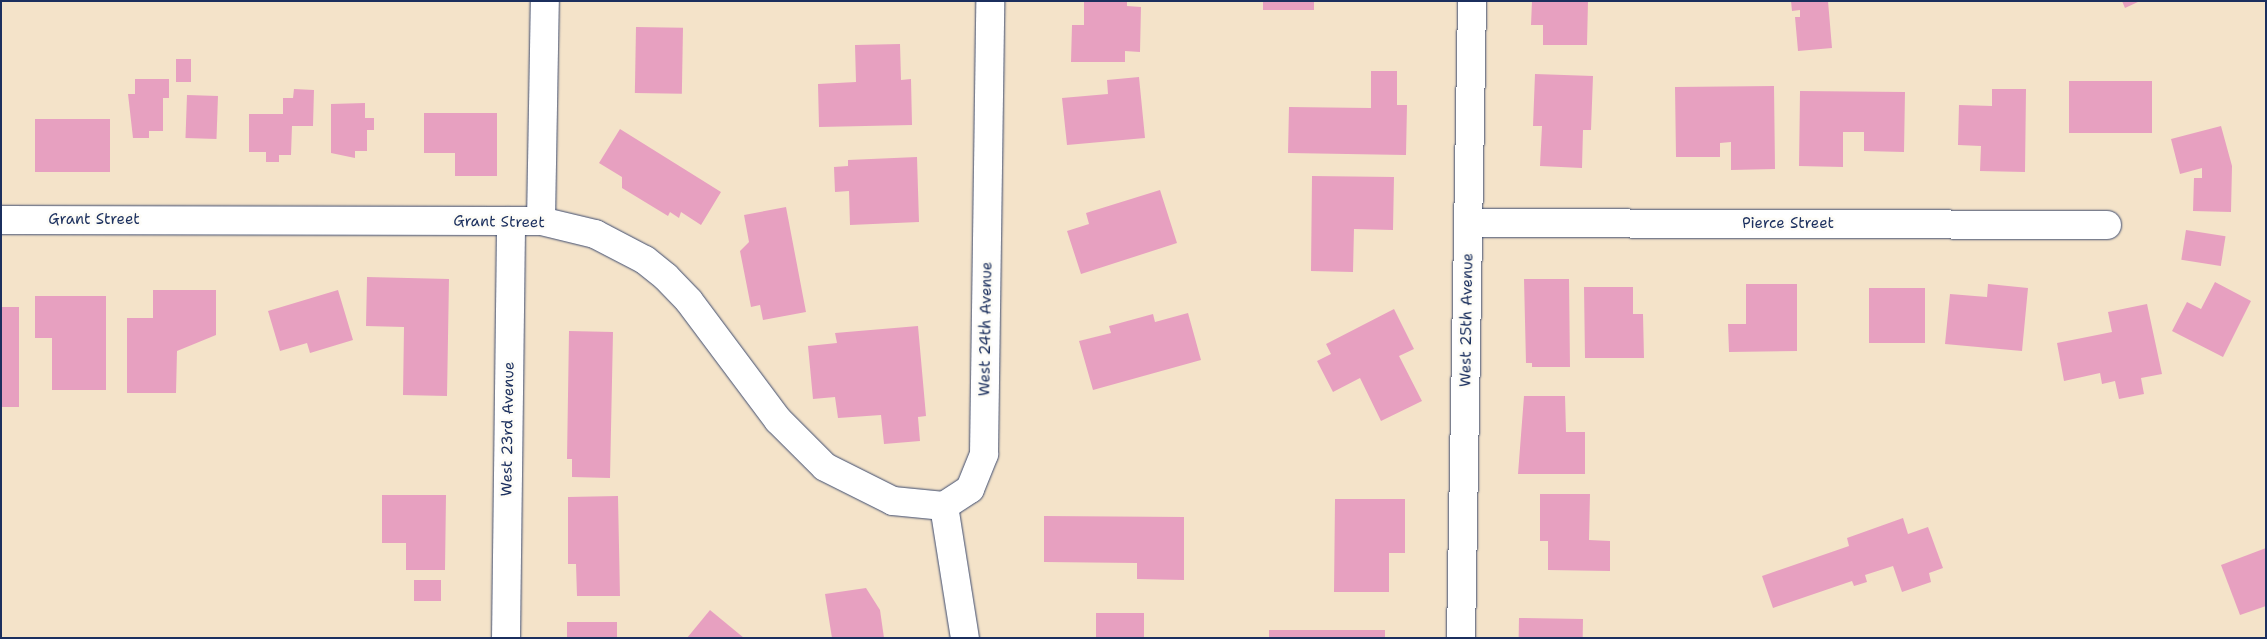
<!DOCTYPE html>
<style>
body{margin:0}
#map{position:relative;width:2267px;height:639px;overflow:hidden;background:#f4e3c9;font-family:"Shantell Sans",sans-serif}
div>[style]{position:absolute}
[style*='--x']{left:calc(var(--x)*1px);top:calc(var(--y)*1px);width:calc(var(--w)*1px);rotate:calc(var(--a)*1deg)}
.building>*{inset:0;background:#e7a0c0;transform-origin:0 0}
.roads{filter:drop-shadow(0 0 1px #3c4a6e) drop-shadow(0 0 1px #3c4a6e)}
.minor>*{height:28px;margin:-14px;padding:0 14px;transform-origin:14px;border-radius:14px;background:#fff}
span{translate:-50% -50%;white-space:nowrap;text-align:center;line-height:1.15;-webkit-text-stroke:5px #fdfcf7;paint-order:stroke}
.street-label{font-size:15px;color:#1b2f5e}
.frame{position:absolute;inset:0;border:2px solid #1b2f5e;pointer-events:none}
</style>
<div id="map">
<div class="building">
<i style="clip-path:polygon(1084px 1px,1127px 1px,1127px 6px,1141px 7px,1140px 52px,1125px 51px,1125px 62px,1071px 62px,1072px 25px,1084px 25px)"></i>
<i style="left:1263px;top:1px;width:51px;height:9px"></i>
<i style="clip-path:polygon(1532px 1px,1588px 1px,1587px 45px,1543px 45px,1543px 25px,1531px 25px)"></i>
<i style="clip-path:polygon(1791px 1px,1828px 1px,1832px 48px,1798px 51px,1795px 17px,1800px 17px,1800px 10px,1792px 11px)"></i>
<i style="clip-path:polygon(2122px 1px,2140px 1px,2125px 8px)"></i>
<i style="left:636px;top:27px;width:47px;height:66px;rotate:1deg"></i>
<i style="clip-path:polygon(900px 44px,901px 80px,911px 79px,912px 125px,819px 127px,818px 84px,856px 82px,855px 45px)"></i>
<i style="left:176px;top:59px;width:15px;height:23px"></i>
<i style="clip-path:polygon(1371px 71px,1397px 71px,1397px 105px,1407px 105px,1406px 155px,1288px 153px,1289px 107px,1371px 108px)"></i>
<i style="clip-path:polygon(1535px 74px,1593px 76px,1591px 130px,1583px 130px,1582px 168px,1540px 166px,1542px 126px,1533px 126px)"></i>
<i style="clip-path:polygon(1139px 77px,1145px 138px,1067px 145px,1062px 98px,1108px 94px,1107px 80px)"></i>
<i style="clip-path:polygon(135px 79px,169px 79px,169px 98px,163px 98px,163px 131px,149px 131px,149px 138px,133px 138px,128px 94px,135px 94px)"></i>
<i style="left:2069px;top:81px;width:83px;height:52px"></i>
<i style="clip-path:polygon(1774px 86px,1775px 169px,1731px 170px,1731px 142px,1720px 143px,1720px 157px,1676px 157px,1675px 87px)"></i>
<i style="clip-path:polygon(294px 89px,314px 90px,313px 126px,292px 126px,291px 155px,279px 155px,279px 162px,266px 162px,266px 152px,249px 152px,249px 114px,283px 114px,283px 98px,293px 98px)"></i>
<i style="clip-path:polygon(1992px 89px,2026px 89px,2025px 172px,1980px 171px,1981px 146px,1958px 145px,1959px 105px,1992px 106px)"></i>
<i style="clip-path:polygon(1800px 91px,1905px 92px,1904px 152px,1864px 151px,1864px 132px,1843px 132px,1843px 167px,1799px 166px)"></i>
<i style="left:187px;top:95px;width:31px;height:43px;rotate:2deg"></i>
<i style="clip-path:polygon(365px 103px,365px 118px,374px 118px,374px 130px,367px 130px,367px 151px,355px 151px,355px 158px,331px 153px,331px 104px)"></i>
<i style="clip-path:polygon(424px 113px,497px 113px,497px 176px,455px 176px,455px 153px,424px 153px)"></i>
<i style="left:35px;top:119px;width:75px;height:53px"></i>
<i style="clip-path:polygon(2221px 126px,2232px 166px,2231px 212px,2193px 211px,2194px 178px,2202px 178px,2202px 168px,2180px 174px,2171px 139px)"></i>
<i style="clip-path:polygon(620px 129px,721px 192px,701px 225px,681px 212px,679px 218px,670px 212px,668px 216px,622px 188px,622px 177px,599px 163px)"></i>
<i style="clip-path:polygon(917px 157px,919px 222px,850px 225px,849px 191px,835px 192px,834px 167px,848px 166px,848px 160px)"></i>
<i style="clip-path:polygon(1312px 176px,1394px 177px,1393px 230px,1354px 229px,1353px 272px,1311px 271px)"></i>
<i style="clip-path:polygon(1160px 190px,1177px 243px,1081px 274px,1067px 231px,1089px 224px,1086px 213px)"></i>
<i style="clip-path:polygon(786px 207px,806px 312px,763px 320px,760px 305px,751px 307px,740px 251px,749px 242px,744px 215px)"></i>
<i style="left:2186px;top:230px;width:40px;height:30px;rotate:9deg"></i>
<i style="clip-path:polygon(367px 277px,449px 279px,447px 396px,403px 395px,404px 327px,366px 326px)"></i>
<i style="clip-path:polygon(1524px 279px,1569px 279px,1570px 367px,1532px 367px,1532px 363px,1526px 363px)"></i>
<i style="clip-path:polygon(2215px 282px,2251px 301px,2223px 357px,2172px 331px,2187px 302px,2201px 309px)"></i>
<i style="clip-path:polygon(1746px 284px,1797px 284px,1797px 351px,1729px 352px,1728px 324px,1746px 324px)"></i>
<i style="clip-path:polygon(1988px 284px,2028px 288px,2022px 351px,1945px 344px,1950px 294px,1987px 297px)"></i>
<i style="clip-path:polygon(1584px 287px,1633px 287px,1633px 314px,1643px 314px,1644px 358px,1585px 358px)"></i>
<i style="left:1925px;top:288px;width:55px;height:56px;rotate:90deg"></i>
<i style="clip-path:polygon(153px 290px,216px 290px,216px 335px,177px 351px,176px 393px,127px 393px,127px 318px,153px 318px)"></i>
<i style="clip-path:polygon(338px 290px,353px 340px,310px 353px,307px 343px,280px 351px,268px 311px)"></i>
<i style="clip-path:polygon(35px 296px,106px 296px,106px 390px,52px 390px,52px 338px,35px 338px)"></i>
<i style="clip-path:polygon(2147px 304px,2162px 374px,2141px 378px,2144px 394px,2119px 399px,2115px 381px,2102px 384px,2100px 373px,2064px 381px,2057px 343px,2112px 332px,2108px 312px)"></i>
<i style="left:1px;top:307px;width:18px;height:100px"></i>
<i style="clip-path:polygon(1394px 309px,1414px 349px,1399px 356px,1422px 401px,1381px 421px,1360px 378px,1333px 392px,1317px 361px,1331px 354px,1326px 344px)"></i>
<i style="clip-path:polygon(1188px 313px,1201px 360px,1093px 390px,1079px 341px,1111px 333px,1109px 326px,1153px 314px,1155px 322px)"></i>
<i style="clip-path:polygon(918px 326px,926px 416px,918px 417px,920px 441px,884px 444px,881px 415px,838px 418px,835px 397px,813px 399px,808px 346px,837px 343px,835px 333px)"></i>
<i style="clip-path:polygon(569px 331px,613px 332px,610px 478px,572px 477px,572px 459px,567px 459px)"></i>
<i style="clip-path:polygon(1524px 396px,1565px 396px,1566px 432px,1585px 432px,1585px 474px,1518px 474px)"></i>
<i style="clip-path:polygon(1540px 494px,1590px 494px,1589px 540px,1610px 541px,1610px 571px,1548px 570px,1548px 541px,1540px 541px)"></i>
<i style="clip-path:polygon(382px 495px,446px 495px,445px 570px,406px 570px,406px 543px,382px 543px)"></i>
<i style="clip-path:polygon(618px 496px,620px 596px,577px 596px,576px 564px,568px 564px,568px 497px)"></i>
<i style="clip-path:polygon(1335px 499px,1405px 499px,1405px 553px,1389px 553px,1389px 592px,1334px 592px)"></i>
<i style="clip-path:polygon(1044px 516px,1184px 517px,1184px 580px,1137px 579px,1137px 563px,1044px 562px)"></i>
<i style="clip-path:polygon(1903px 518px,1908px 534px,1928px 527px,1943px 568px,1929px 573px,1931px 582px,1902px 592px,1893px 566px,1865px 575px,1867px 582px,1854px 586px,1852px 581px,1773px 608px,1762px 576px,1849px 546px,1847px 538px)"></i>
<i style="clip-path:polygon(2266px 548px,2266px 606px,2240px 615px,2221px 565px)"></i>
<i style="left:414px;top:580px;width:27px;height:21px"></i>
<i style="clip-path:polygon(866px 588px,880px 610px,884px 638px,832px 638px,825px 594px)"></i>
<i style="clip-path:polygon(710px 610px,744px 638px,687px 638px)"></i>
<i style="left:1144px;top:613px;width:25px;height:48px;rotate:90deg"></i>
<i style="left:1519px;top:618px;width:64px;height:20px;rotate:1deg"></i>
<i style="left:567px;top:622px;width:50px;height:16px"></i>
<i style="left:1385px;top:630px;width:8px;height:116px;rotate:90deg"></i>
</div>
<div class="roads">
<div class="minor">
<i style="--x:1;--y:220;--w:540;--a:0.11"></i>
<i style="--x:541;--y:221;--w:56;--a:13.5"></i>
<i style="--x:595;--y:234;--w:56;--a:27.5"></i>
<i style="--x:645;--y:260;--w:27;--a:39"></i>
<i style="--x:666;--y:277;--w:33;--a:46"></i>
<i style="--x:689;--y:301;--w:149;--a:53.2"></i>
<i style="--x:778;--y:420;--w:66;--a:45"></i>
<i style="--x:825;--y:467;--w:76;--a:26.6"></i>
<i style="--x:893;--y:501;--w:51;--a:5.6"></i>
<i style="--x:944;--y:506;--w:31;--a:-33"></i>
<i style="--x:970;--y:489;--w:38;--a:-68"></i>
<i style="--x:984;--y:454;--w:453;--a:-89.2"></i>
<i style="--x:541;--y:221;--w:220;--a:-89"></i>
<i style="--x:1469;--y:223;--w:638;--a:0.18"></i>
<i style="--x:944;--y:506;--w:134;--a:81"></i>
<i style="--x:506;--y:638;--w:417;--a:-89.3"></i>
<i style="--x:1461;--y:638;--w:637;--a:-89.01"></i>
</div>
</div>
<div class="street-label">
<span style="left:94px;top:220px">Grant Street</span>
<span style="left:499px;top:222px;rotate:1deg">Grant Street</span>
<span style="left:1788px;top:224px">Pierce Street</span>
<span style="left:1467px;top:320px;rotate:-89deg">West 25th Avenue</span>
<span style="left:986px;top:329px;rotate:-89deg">West 24th Avenue</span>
<span style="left:508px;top:429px;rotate:-89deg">West 23rd Avenue</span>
</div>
<div class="frame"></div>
</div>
